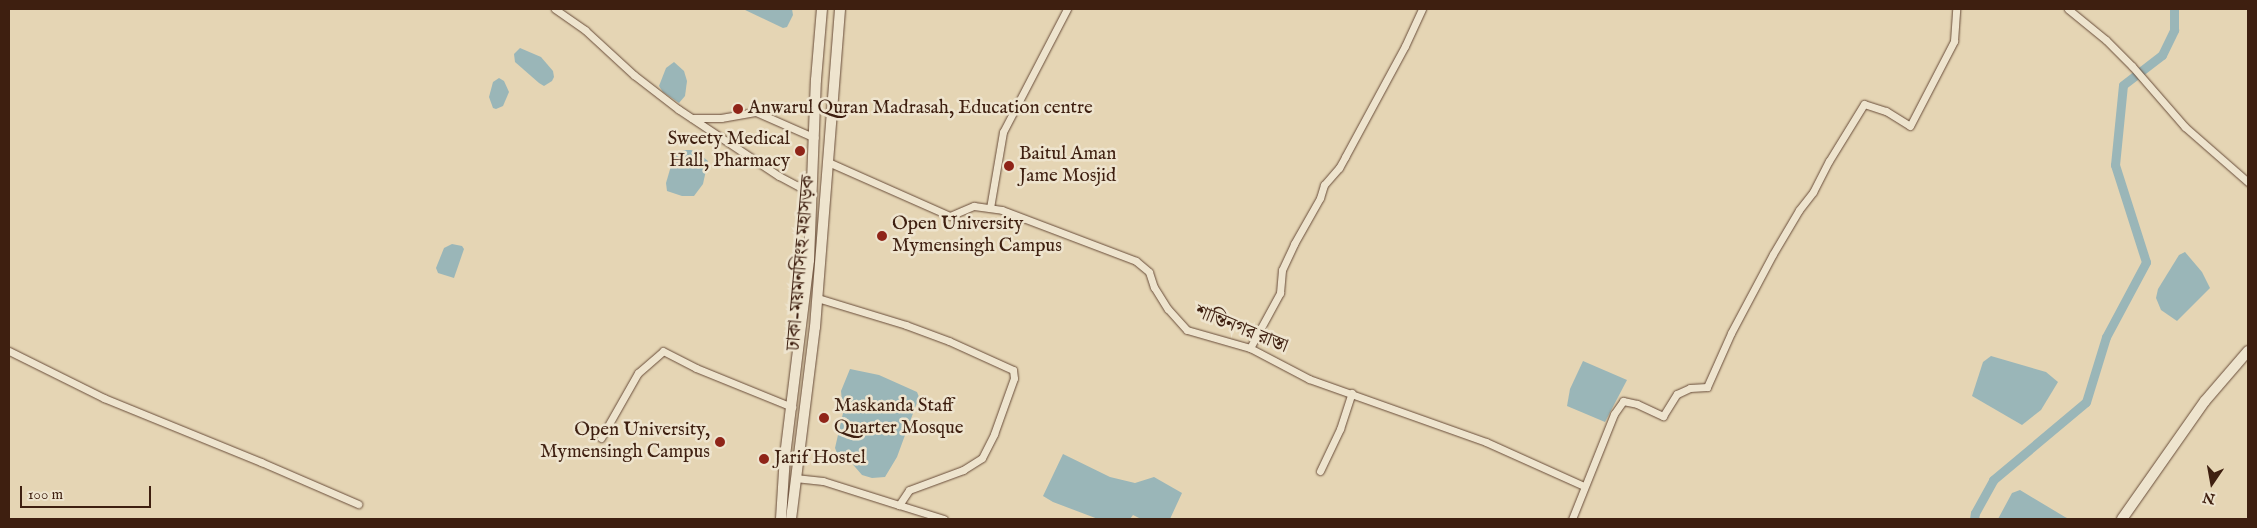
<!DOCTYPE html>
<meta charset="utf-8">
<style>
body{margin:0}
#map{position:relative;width:2257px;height:528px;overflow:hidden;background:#e5d5b4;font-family:"IM FELL English","Noto Serif Bengali",serif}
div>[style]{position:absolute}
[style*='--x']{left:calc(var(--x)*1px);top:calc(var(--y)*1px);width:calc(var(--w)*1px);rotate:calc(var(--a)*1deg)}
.water>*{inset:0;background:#9ab6b8}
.canal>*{height:9px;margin:-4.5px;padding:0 4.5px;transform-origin:4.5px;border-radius:4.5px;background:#9ab6b8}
.roads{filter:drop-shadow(0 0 1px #684c39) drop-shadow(0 0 1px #684c39)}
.street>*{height:7px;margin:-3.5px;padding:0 3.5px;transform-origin:3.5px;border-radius:3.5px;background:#eee4ce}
.secondary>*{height:10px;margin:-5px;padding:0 5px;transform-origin:5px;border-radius:5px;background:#eee4ce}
.dots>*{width:14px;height:14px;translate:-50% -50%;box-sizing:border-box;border:2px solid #eee4ce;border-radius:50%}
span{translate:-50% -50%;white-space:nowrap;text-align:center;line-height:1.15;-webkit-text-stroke:5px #eee4ce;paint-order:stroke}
.poi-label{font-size:19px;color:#3e1f10}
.left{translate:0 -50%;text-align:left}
.right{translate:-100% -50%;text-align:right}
.street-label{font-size:19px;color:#3e1f10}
.frame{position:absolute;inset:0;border:10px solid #3e1f10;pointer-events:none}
.north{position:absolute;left:2187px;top:458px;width:50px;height:50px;-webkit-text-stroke:4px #eee4ce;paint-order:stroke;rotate:192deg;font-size:14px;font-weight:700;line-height:20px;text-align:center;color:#3e1f10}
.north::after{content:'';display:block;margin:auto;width:18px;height:22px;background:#3e1f10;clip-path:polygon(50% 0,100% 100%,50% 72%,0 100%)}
.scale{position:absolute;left:20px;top:486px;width:131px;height:22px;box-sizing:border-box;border:2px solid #3e1f10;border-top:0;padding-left:6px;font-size:15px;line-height:18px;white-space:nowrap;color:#3e1f10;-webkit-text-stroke:4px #eee4ce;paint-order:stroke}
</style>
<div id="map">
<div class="water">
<i style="clip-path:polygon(743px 9px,792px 9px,793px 15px,787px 27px,783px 28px)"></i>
<i style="clip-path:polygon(520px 48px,541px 57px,553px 71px,554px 77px,552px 81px,544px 86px,539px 83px,515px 62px,514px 54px)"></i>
<i style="clip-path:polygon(674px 62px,684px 71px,687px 81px,685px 96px,679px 103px,663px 92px,659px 86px,666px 68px)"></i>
<i style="clip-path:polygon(499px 78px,504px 81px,509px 92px,503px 106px,496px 109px,493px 108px,489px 97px,493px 82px)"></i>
<i style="clip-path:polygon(685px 150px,691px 150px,698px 153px,708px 161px,703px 184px,694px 196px,682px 196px,667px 191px,666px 183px,671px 166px,677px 153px)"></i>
<i style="clip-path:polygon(452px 244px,462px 246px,464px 249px,454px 278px,438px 273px,436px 268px,444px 248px)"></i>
<i style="clip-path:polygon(2185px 252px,2202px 272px,2210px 288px,2177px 321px,2161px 310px,2156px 298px,2158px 289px,2179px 255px)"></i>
<i style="clip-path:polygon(1991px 356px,2046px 372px,2058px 382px,2041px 410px,2022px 425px,1972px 396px,1983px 362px)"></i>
<i style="clip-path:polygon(1583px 361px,1627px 380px,1605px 422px,1567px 406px,1570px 389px)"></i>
<i style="clip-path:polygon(850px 369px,879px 375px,917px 392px,919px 397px,897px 457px,885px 477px,872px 478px,862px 475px,849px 460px,837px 453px,835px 448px,843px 413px,841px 391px)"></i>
<i style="clip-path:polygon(1063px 454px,1110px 477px,1135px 483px,1154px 477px,1182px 493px,1170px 519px,1141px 519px,1133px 515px,1130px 519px,1098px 519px,1053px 502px,1043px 496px)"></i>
<i style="clip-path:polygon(2020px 490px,2065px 517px,2069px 519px,1998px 519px,2012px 493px)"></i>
</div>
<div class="canal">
<i style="--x:1974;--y:519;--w:6;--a:-81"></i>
<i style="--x:1975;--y:513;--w:38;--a:-61"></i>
<i style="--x:1993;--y:480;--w:121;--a:-40"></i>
<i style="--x:2086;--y:402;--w:68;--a:-72.9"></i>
<i style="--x:2106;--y:337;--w:85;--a:-61.9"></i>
<i style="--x:2146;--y:262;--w:102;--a:-107.7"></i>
<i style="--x:2115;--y:165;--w:80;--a:-84.3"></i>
<i style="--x:2123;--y:85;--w:49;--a:-37.6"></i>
<i style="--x:2162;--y:55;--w:28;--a:-64"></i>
<i style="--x:2174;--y:30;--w:21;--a:-90"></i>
</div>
<div class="roads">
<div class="street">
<i style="--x:555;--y:9;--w:37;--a:35"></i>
<i style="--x:585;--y:30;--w:67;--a:42.6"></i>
<i style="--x:634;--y:75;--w:56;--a:37.7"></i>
<i style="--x:678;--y:109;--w:121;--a:33.6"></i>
<i style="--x:779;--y:176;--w:38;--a:28"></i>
<i style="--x:2068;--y:9;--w:49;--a:39.2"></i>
<i style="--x:2106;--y:40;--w:37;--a:45"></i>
<i style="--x:2132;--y:66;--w:81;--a:49"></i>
<i style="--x:2185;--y:127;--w:84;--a:41.1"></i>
<i style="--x:692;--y:118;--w:29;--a:0"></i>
<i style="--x:721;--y:118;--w:36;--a:-10"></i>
<i style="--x:756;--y:112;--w:64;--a:23.8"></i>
<i style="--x:828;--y:162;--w:133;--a:23.9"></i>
<i style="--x:950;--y:216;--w:26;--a:-23"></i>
<i style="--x:974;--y:206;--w:28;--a:8"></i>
<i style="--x:1002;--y:210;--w:143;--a:20.8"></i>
<i style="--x:1136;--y:261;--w:17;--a:40"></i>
<i style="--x:1149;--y:272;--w:16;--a:72"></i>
<i style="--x:1154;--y:287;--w:26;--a:58"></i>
<i style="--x:1168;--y:309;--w:28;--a:48"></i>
<i style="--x:1187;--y:330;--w:66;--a:15.9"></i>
<i style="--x:1250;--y:348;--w:67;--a:27.7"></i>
<i style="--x:1309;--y:379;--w:188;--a:19.6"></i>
<i style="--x:1486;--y:442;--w:107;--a:24.2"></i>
<i style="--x:990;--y:208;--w:77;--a:-80.3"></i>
<i style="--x:1003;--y:132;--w:139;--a:-62.5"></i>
<i style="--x:1250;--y:348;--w:63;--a:-61.4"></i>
<i style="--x:1280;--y:293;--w:23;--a:-85"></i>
<i style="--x:1282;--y:270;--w:29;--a:-65"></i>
<i style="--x:1294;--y:244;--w:53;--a:-60.5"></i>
<i style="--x:1320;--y:198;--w:14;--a:-73"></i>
<i style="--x:1324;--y:185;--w:23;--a:-49"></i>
<i style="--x:1339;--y:168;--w:13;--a:-61"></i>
<i style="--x:1345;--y:157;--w:126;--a:-61.6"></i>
<i style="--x:1405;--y:46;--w:41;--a:-65.3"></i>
<i style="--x:9;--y:351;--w:106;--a:26.3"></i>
<i style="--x:104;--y:398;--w:170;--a:22.2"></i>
<i style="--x:261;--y:462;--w:106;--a:23.4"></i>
<i style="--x:601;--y:438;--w:75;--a:-60.4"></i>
<i style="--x:638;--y:373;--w:33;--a:-41"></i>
<i style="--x:663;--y:351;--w:37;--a:27"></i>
<i style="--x:696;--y:368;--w:104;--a:22.1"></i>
<i style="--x:1320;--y:471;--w:47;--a:-64.5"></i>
<i style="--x:1340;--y:429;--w:38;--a:-72"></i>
<i style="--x:795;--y:478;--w:28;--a:6"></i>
<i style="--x:823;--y:481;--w:80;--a:17.5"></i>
<i style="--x:899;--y:505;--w:18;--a:-56"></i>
<i style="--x:909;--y:490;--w:58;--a:-20.3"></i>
<i style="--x:963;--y:470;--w:22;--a:-32"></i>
<i style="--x:982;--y:458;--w:27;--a:-63"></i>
<i style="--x:994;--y:434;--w:59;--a:-70.3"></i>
<i style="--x:1014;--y:378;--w:8;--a:-97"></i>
<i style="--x:1013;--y:370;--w:70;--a:-155.6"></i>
<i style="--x:949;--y:341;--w:46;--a:-159.6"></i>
<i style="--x:906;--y:325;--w:93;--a:-163.1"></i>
<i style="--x:899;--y:505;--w:47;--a:17.3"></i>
<i style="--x:1572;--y:519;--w:113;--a:-68.2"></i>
<i style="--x:1614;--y:414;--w:16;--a:-55"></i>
<i style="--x:1623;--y:401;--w:14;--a:12"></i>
<i style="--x:1637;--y:404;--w:29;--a:25"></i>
<i style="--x:1663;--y:416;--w:26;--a:-58"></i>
<i style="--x:1677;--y:394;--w:14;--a:-25"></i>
<i style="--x:1690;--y:388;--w:17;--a:-3"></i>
<i style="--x:1707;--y:387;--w:59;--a:-66"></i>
<i style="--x:1731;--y:333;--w:89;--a:-62"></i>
<i style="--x:1773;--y:254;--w:51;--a:-59.4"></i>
<i style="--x:1799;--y:210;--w:23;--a:-52"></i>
<i style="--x:1813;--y:192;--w:35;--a:-63"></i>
<i style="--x:1829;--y:161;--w:67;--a:-58.4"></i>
<i style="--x:1864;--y:104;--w:23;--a:18"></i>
<i style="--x:1886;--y:111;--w:28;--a:32"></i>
<i style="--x:1910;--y:126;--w:96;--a:-62.6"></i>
<i style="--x:1954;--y:41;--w:32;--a:-86"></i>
</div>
<div class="secondary">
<i style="--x:781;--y:519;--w:63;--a:-86.4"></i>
<i style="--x:785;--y:456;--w:197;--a:-83"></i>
<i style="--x:809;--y:260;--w:180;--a:-87.8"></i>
<i style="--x:816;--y:80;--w:71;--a:-85.2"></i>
<i style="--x:791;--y:519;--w:193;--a:-82.9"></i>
<i style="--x:815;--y:327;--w:319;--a:-85.5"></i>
<i style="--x:2122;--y:519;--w:144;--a:-54.9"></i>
<i style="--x:2205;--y:401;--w:66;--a:-49.3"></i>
</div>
</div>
<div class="dots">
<i style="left:738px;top:109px;background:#8f2418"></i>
<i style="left:800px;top:151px;background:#8f2418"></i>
<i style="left:1009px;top:166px;background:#8f2418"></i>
<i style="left:882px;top:236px;background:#8f2418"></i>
<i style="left:824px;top:418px;background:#8f2418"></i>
<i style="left:720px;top:442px;background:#8f2418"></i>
<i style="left:764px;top:459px;background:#8f2418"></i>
</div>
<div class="poi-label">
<span class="left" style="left:748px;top:109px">Anwarul Quran Madrasah, Education centre</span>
<span class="right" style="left:790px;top:151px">Sweety Medical<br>Hall, Pharmacy</span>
<span class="left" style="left:1019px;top:166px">Baitul Aman<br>Jame Mosjid</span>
<span class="left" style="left:892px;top:236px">Open University<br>Mymensingh Campus</span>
<span class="left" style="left:834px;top:418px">Maskanda Staff<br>Quarter Mosque</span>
<span class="right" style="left:710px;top:442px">Open University,<br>Mymensingh Campus</span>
<span class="left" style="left:774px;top:459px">Jarif Hostel</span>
</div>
<div class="street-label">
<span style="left:802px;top:263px;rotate:-85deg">ঢাকা-ময়মনসিংহ মহাসড়ক</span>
<span style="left:1241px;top:330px;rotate:22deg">শান্তিনগর রাস্তা</span>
</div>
<div class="frame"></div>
<div class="north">N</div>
<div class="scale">100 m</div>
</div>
